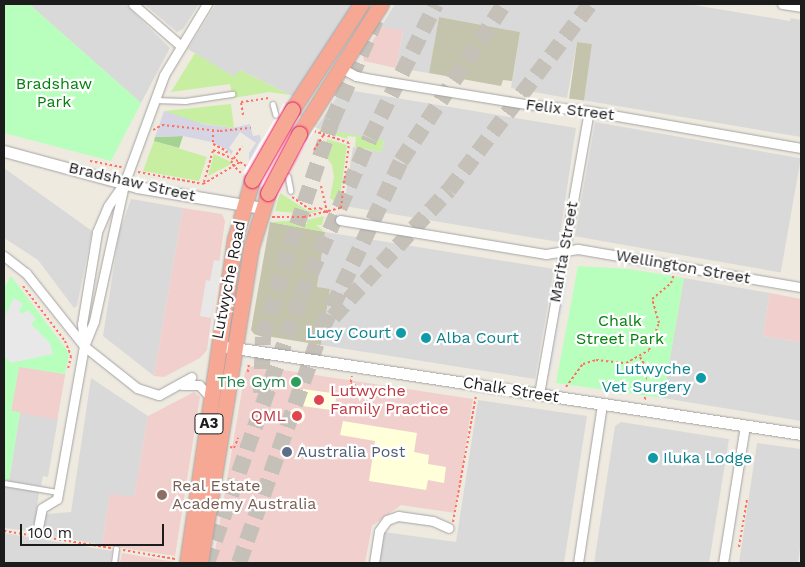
<!DOCTYPE html>
<style>
body{margin:0}
#map{position:relative;width:805px;height:567px;overflow:hidden;background:#efeae0;font-family:"Work Sans",sans-serif}
div>[style]{position:absolute}
[style*='--x']{left:calc(var(--x)*1px);top:calc(var(--y)*1px);width:calc(var(--w)*1px);rotate:calc(var(--a)*1deg)}
.residential>*{inset:0;background:#dad9d9;transform-origin:0 0}
.commercial>*{inset:0;background:#f1cfcd;transform-origin:0 0}
.education>*{inset:0;background:#ffffd9;transform-origin:0 0}
.round{border-radius:50%}
.construction>*{inset:0;background:#c4c3ab;transform-origin:0 0}
.grass>*{inset:0;background:#c7eea1}
.forest>*{inset:0;background:#a4d291}
.park>*{inset:0;background:#b8febd}
.parking>*{inset:0;background:#e8e8e8;transform-origin:0 0}
.plaza>*{inset:0;background:#d5d5e4}
.pier>*{inset:0;background:#fff}
.motorway-tunnel>*{height:16px;margin-top:-8px;transform-origin:0;background:repeating-linear-gradient(90deg,#c5c1b9 0 16px,transparent 0 24px)}
.path>*{height:2px;margin-top:-1px;transform-origin:0;background:repeating-linear-gradient(90deg,#ff7061 0 2.5px,transparent 0 5px)}
.roads{filter:drop-shadow(0 0 1px #a3a3a3) drop-shadow(0 0 1px #a3a3a3)}
.service>*{height:4.5px;margin:-2.25px;padding:0 2.25px;transform-origin:2.25px;border-radius:2.25px;background:#fff}
.minor>*{height:9px;margin:-4.5px;padding:0 4.5px;transform-origin:4.5px;border-radius:4.5px;background:#fff}
.tertiary>*{height:11px;margin:-5.5px;padding:0 5.5px;transform-origin:5.5px;border-radius:5.5px;background:#fff}
.trunk>*{height:15px;margin:-7.5px;padding:0 7.5px;transform-origin:7.5px;border-radius:7.5px;background:#f6a895}
.path-bridge>*{height:2px;margin-top:-1px;transform-origin:0;background:repeating-linear-gradient(90deg,#ff7061 0 2.5px,transparent 0 5px)}
.bridges{filter:drop-shadow(0 0 1px #e6145d) drop-shadow(0 0 1px #e6145d)}
.trunk-bridge>*{height:15px;margin:-7.5px;padding:0 7.5px;transform-origin:7.5px;border-radius:7.5px;background:#f6a895}
.dots>*{width:14px;height:14px;translate:-50% -50%;box-sizing:border-box;border:2px solid #fff;border-radius:50%}
span{translate:-50% -50%;white-space:nowrap;text-align:center;line-height:1.15;-webkit-text-stroke:4.5px #fff;paint-order:stroke}
.shield-label span{padding:1px 4px;background:#fff;border:1px solid;border-radius:4px;-webkit-text-stroke-width:0}
.shield-label{font-size:15px;color:#1c1c1c;font-weight:700}
.park-label{font-size:16px;color:#02820c}
.street-label{font-size:16px;color:#1c1c1c}
.culture-label{font-size:16px;color:#0d838f}
.right{translate:-100% -50%;text-align:right}
.left{translate:0 -50%;text-align:left}
.leisure-label{font-size:16px;color:#27864d}
.health-label{font-size:16px;color:#be3a42}
.service-label{font-size:16px;color:#4e5e75}
.education-label{font-size:16px;color:#785e54}
.frame{position:absolute;inset:0;border:5px solid #1c1c1c;pointer-events:none}
.scale{position:absolute;left:20px;top:524px;width:144px;height:22px;box-sizing:border-box;border:2px solid #1c1c1c;border-top:0;padding-left:6px;font-size:15px;line-height:18px;white-space:nowrap;color:#1c1c1c;-webkit-text-stroke:4px #fff;paint-order:stroke}
</style>
<div id="map">
<div class="residential">
<i style="clip-path:polygon(29px 4px,125px 4px,170px 48px,141px 103px)"></i>
<i style="clip-path:polygon(144px 4px,199px 4px,183px 29px,177px 32px)"></i>
<i style="clip-path:polygon(216px 4px,354px 4px,294px 97px,240px 70px,235px 78px,188px 49px)"></i>
<i style="clip-path:polygon(395px 4px,688px 4px,790px 21px,791px 18px,801px 20px,801px 137px,582px 100px,591px 44px,577px 42px,567px 98px,511px 88px,520px 32px,439px 17px,429px 73px,396px 68px,403px 31px,381px 27px)"></i>
<i style="clip-path:polygon(342px 89px,576px 128px,559px 242px,344px 206px,353px 147px,381px 152px,384px 141px,316px 128px)"></i>
<i style="left:595px;top:122px;width:209px;height:116px;rotate:10deg"></i>
<i style="clip-path:polygon(4px 168px,92px 231px,77px 306px,74px 308px,38px 260px,4px 238px)"></i>
<i style="clip-path:polygon(131px 199px,183px 208px,154px 376px,103px 336px,119px 233px)"></i>
<i style="clip-path:polygon(325px 232px,554px 269px,535px 379px,321px 345px,330px 290px,317px 288px)"></i>
<i style="clip-path:polygon(684px 278px,770px 293px,763px 336px,801px 342px,801px 421px,663px 398px)"></i>
<i style="clip-path:polygon(91px 378px,148px 416px,134px 498px,110px 494px,102px 545px,45px 535px,40px 530px,42px 518px,46px 514px,71px 512px)"></i>
<i style="clip-path:polygon(478px 400px,587px 416px,564px 563px,379px 563px,384px 532px,456px 542px)"></i>
<i style="clip-path:polygon(20px 412px,58px 418px,48px 477px,43px 476px,41px 486px,9px 481px)"></i>
<i style="clip-path:polygon(621px 422px,729px 439px,709px 563px,594px 563px,615px 426px)"></i>
<i style="clip-path:polygon(757px 443px,801px 449px,801px 542px,798px 563px,739px 563px)"></i>
<i style="clip-path:polygon(4px 487px,39px 492px,34px 529px,28px 531px,4px 528px)"></i>
<i style="clip-path:polygon(4px 533px,112px 551px,110px 563px,4px 563px)"></i>
</div>
<div class="commercial">
<i style="clip-path:polygon(381px 27px,403px 30px,396px 68px,364px 61px,363px 56px)"></i>
<i style="clip-path:polygon(183px 208px,222px 214px,225px 221px,207px 350px,200px 358px,164px 377px,154px 376px)"></i>
<i style="clip-path:polygon(770px 293px,801px 299px,801px 342px,763px 336px)"></i>
<i style="left:19px;top:366px;width:47px;height:46px;rotate:10deg"></i>
<i style="clip-path:polygon(256px 366px,473px 399px,455px 513px,401px 505px,372px 526px,365px 563px,213px 563px,245px 372px,248px 367px)"></i>
<i style="clip-path:polygon(194px 392px,200px 397px,175px 556px,102px 545px,110px 494px,134px 497px,148px 416px)"></i>
<i style="clip-path:polygon(122px 553px,175px 562px,175px 563px,120px 563px)"></i>
</div>
<div class="education">
<i style="left:303px;top:389px;width:34px;height:17px;rotate:8deg"></i>
<i class="round" style="left:289px;top:408px;width:16px;height:16px"></i>
<i style="clip-path:polygon(343px 421px,417px 433px,414px 452px,429px 455px,428px 464px,446px 467px,444px 483px,428px 480px,426px 490px,369px 481px,375px 441px,340px 435px)"></i>
</div>
<div class="construction">
<i style="clip-path:polygon(439px 17px,520px 32px,512px 81px,503px 80px,501px 86px,429px 73px)"></i>
<i style="left:577px;top:42px;width:15px;height:57px;rotate:8deg"></i>
<i style="clip-path:polygon(270px 222px,325px 232px,317px 287px,330px 289px,321px 345px,254px 334px,251px 330px)"></i>
</div>
<div class="grass">
<i style="clip-path:polygon(195px 53px,234px 77px,240px 70px,290px 95px,269px 92px,233px 98px,230px 84px,171px 92px)"></i>
<i style="clip-path:polygon(231px 104px,234px 128px,186px 121px,164px 111px)"></i>
<i style="clip-path:polygon(316px 128px,384px 140px,381px 152px,355px 147px,356px 137px,348px 136px,347px 139px)"></i>
<i style="clip-path:polygon(327px 139px,347px 145px,339px 204px,330px 198px,334px 177px,332px 165px,323px 153px)"></i>
<i style="clip-path:polygon(154px 141px,207px 157px,199px 181px,143px 171px)"></i>
<i style="clip-path:polygon(214px 154px,233px 163px,208px 176px)"></i>
<i style="clip-path:polygon(280px 193px,308px 211px,321px 210px,308px 214px,275px 211px)"></i>
<i style="clip-path:polygon(324px 216px,322px 225px,316px 225px,325px 232px,270px 222px,303px 220px,303px 224px,307px 224px,307px 220px)"></i>
</div>
<div class="forest">
<i style="clip-path:polygon(183px 136px,179px 148px,154px 141px,155px 137px)"></i>
</div>
<div class="park">
<i style="clip-path:polygon(4px 4px,29px 4px,141px 103px,111px 161px,4px 133px)"></i>
<i style="clip-path:polygon(578px 266px,629px 269px,684px 278px,663px 398px,556px 383px)"></i>
<i style="clip-path:polygon(11px 276px,69px 353px,65px 374px,19px 367px,11px 411px,20px 412px,9px 481px,4px 480px,4px 288px)"></i>
</div>
<div class="parking">
<i style="clip-path:polygon(214px 260px,220px 261px,211px 318px,200px 316px,206px 280px,210px 281px)"></i>
<i style="left:565px;top:276px;width:5px;height:39px;rotate:11deg"></i>
<i style="clip-path:polygon(14px 298px,23px 304px,19px 310px,22px 314px,28px 310px,36px 319px,31px 324px,50px 343px,53px 354px,11px 363px,4px 356px,4px 317px)"></i>
<i style="left:556px;top:325px;width:5px;height:45px;rotate:11deg"></i>
</div>
<div class="plaza">
<i style="clip-path:polygon(164px 111px,203px 124px,233px 128px,250px 124px,253px 136px,260px 135px,261px 139px,249px 161px,249px 153px,256px 143px,240px 132px,229px 148px,233px 151px,231px 155px,228px 150px,211px 142px,183px 136px,155px 137px)"></i>
</div>
<div class="pier">
<i style="clip-path:polygon(284px 103px,316px 128px,295px 161px,277px 200px,243px 173px)"></i>
</div>
<div class="motorway-tunnel">
<i style="--x:333;--y:317;--w:172;--a:-47.6"></i>
<i style="--x:449;--y:190;--w:233;--a:-52.8"></i>
<i style="--x:261;--y:393;--w:56;--a:-88"></i>
<i style="--x:263;--y:337;--w:117;--a:-73.1"></i>
<i style="--x:297;--y:225;--w:110;--a:-71.4"></i>
<i style="--x:332;--y:121;--w:110;--a:-66.5"></i>
<i style="--x:207;--y:563;--w:283;--a:-70.6"></i>
<i style="--x:301;--y:296;--w:172;--a:-66.4"></i>
<i style="--x:370;--y:138;--w:149;--a:-63.8"></i>
<i style="--x:239;--y:563;--w:248;--a:-70.5"></i>
<i style="--x:322;--y:329;--w:186;--a:-64.8"></i>
<i style="--x:401;--y:161;--w:188;--a:-56.7"></i>
</div>
<div class="path">
<i style="--x:243;--y:115;--w:13;--a:-99"></i>
<i style="--x:241;--y:102;--w:28;--a:-8"></i>
<i style="--x:153;--y:130;--w:10;--a:-29"></i>
<i style="--x:162;--y:125;--w:58;--a:5.9"></i>
<i style="--x:220;--y:131;--w:31;--a:-6"></i>
<i style="--x:213;--y:130;--w:14;--a:90"></i>
<i style="--x:213;--y:144;--w:16;--a:27"></i>
<i style="--x:227;--y:151;--w:5;--a:112"></i>
<i style="--x:314;--y:150;--w:19;--a:-58"></i>
<i style="--x:90;--y:161;--w:32;--a:11"></i>
<i style="--x:138;--y:172;--w:66;--a:10.5"></i>
<i style="--x:203;--y:184;--w:43;--a:-30.7"></i>
<i style="--x:240;--y:162;--w:7;--a:34"></i>
<i style="--x:204;--y:182;--w:33;--a:-74"></i>
<i style="--x:213;--y:150;--w:30;--a:24"></i>
<i style="--x:321;--y:186;--w:28;--a:77"></i>
<i style="--x:292;--y:197;--w:21;--a:35"></i>
<i style="--x:309;--y:209;--w:11;--a:-5"></i>
<i style="--x:320;--y:208;--w:9;--a:36"></i>
<i style="--x:272;--y:217;--w:32;--a:0"></i>
<i style="--x:304;--y:217;--w:38;--a:-14"></i>
<i style="--x:341;--y:208;--w:65;--a:-83"></i>
<i style="--x:349;--y:143;--w:36;--a:-161"></i>
<i style="--x:23;--y:286;--w:69;--a:52.6"></i>
<i style="--x:65;--y:341;--w:16;--a:68"></i>
<i style="--x:71;--y:356;--w:13;--a:103"></i>
<i style="--x:640;--y:357;--w:12;--a:59"></i>
<i style="--x:646;--y:367;--w:33;--a:92"></i>
<i style="--x:248;--y:372;--w:10;--a:-84"></i>
<i style="--x:350;--y:385;--w:6;--a:9"></i>
<i style="--x:356;--y:386;--w:6;--a:-149"></i>
<i style="--x:350;--y:387;--w:11;--a:-80"></i>
<i style="--x:566;--y:387;--w:29;--a:-54"></i>
<i style="--x:583;--y:364;--w:14;--a:-17"></i>
<i style="--x:596;--y:360;--w:30;--a:6"></i>
<i style="--x:626;--y:363;--w:26;--a:-29"></i>
<i style="--x:649;--y:350;--w:29;--a:-70"></i>
<i style="--x:659;--y:323;--w:25;--a:-106"></i>
<i style="--x:652;--y:299;--w:25;--a:-40"></i>
<i style="--x:671;--y:283;--w:9;--a:-72"></i>
<i style="--x:230;--y:447;--w:4;--a:14"></i>
<i style="--x:234;--y:448;--w:11;--a:-68"></i>
<i style="--x:453;--y:522;--w:128;--a:-79.7"></i>
<i style="--x:4;--y:531;--w:24;--a:9"></i>
<i style="--x:44;--y:537;--w:68;--a:9.3"></i>
<i style="--x:739;--y:547;--w:49;--a:-80.5"></i>
<i style="--x:123;--y:550;--w:53;--a:9.8"></i>
</div>
<div class="roads">
<div class="service">
<i style="--x:154;--y:100;--w:31;--a:2"></i>
<i style="--x:185;--y:101;--w:48;--a:-8.5"></i>
<i style="--x:273;--y:104;--w:11;--a:75"></i>
<i style="--x:288;--y:176;--w:15;--a:79"></i>
<i style="--x:4;--y:483;--w:55;--a:9.5"></i>
<i style="--x:114;--y:563;--w:14;--a:-82"></i>
</div>
<div class="minor">
<i style="--x:133;--y:4;--w:64;--a:41.2"></i>
<i style="--x:782;--y:4;--w:19;--a:9"></i>
<i style="--x:341;--y:68;--w:17;--a:28"></i>
<i style="--x:356;--y:76;--w:15;--a:11"></i>
<i style="--x:371;--y:79;--w:157;--a:9.2"></i>
<i style="--x:526;--y:104;--w:63;--a:6.3"></i>
<i style="--x:589;--y:111;--w:215;--a:9.9"></i>
<i style="--x:340;--y:220;--w:209;--a:9.4"></i>
<i style="--x:546;--y:254;--w:32;--a:-9"></i>
<i style="--x:578;--y:249;--w:226;--a:9.7"></i>
<i style="--x:4;--y:256;--w:28;--a:38"></i>
<i style="--x:26;--y:273;--w:93;--a:51.5"></i>
<i style="--x:84;--y:346;--w:68;--a:38.4"></i>
<i style="--x:137;--y:388;--w:23;--a:18"></i>
<i style="--x:159;--y:395;--w:37;--a:-29"></i>
<i style="--x:84;--y:346;--w:22;--a:-95"></i>
<i style="--x:82;--y:324;--w:93;--a:-80.7"></i>
<i style="--x:97;--y:232;--w:28;--a:-67"></i>
<i style="--x:108;--y:206;--w:24;--a:-55"></i>
<i style="--x:182;--y:385;--w:17;--a:0"></i>
<i style="--x:199;--y:385;--w:18;--a:47"></i>
<i style="--x:539;--y:394;--w:287;--a:-80"></i>
<i style="--x:37;--y:533;--w:25;--a:-79"></i>
<i style="--x:42;--y:508;--w:17;--a:-31"></i>
<i style="--x:57;--y:499;--w:155;--a:-80"></i>
<i style="--x:84;--y:346;--w:27;--a:-68"></i>
<i style="--x:94;--y:321;--w:140;--a:-77.6"></i>
<i style="--x:124;--y:184;--w:116;--a:-69.8"></i>
<i style="--x:164;--y:75;--w:83;--a:-58.8"></i>
<i style="--x:374;--y:563;--w:32;--a:-81"></i>
<i style="--x:379;--y:531;--w:14;--a:-54"></i>
<i style="--x:387;--y:520;--w:12;--a:-20"></i>
<i style="--x:398;--y:516;--w:35;--a:8"></i>
<i style="--x:433;--y:521;--w:17;--a:24"></i>
<i style="--x:578;--y:563;--w:161;--a:-81.4"></i>
<i style="--x:723;--y:563;--w:139;--a:-80.9"></i>
</div>
<div class="tertiary">
<i style="--x:4;--y:151;--w:138;--a:15.1"></i>
<i style="--x:137;--y:187;--w:127;--a:9.5"></i>
<i style="--x:228;--y:347;--w:580;--a:8.63"></i>
</div>
<div class="trunk">
<i style="--x:292;--y:110;--w:126;--a:-56.9"></i>
<i style="--x:299;--y:134;--w:154;--a:-57.8"></i>
<i style="--x:187;--y:563;--w:328;--a:-81.6"></i>
<i style="--x:235;--y:239;--w:61;--a:-73.9"></i>
<i style="--x:200;--y:563;--w:319;--a:-80.8"></i>
<i style="--x:251;--y:248;--w:58;--a:-72.8"></i>
</div>
</div>
<div class="path-bridge">
<i style="--x:241;--y:173;--w:14;--a:-135"></i>
<i style="--x:231;--y:163;--w:20;--a:-57"></i>
</div>
<div class="bridges">
<div class="trunk-bridge">
<i style="--x:252;--y:180;--w:81;--a:-60.3"></i>
<i style="--x:268;--y:193;--w:67;--a:-62.3"></i>
</div>
</div>
<div class="dots">
<i style="left:401px;top:333px;background:#0f9aa8"></i>
<i style="left:426px;top:338px;background:#0f9aa8"></i>
<i style="left:701px;top:378px;background:#0f9aa8"></i>
<i style="left:296px;top:382px;background:#2e9e5b"></i>
<i style="left:319px;top:400px;background:#e0444e"></i>
<i style="left:297px;top:416px;background:#e0444e"></i>
<i style="left:287px;top:452px;background:#5c6f8a"></i>
<i style="left:653px;top:458px;background:#0f9aa8"></i>
<i style="left:162px;top:495px;background:#8d6e63"></i>
</div>
<div class="shield-label">
<span style="left:209px;top:424px">A3</span>
</div>
<div class="park-label">
<span style="left:54px;top:93px">Bradshaw<br>Park</span>
<span style="left:620px;top:330px">Chalk<br>Street Park</span>
</div>
<div class="street-label">
<span style="left:570px;top:110px;rotate:7deg">Felix Street</span>
<span style="left:132px;top:182px;rotate:13deg">Bradshaw Street</span>
<span style="left:564px;top:252px;rotate:-80deg">Marita Street</span>
<span style="left:683px;top:267px;rotate:10deg">Wellington Street</span>
<span style="left:229px;top:280px;rotate:-79deg">Lutwyche Road</span>
<span style="left:511px;top:390px;rotate:9deg">Chalk Street</span>
</div>
<div class="culture-label">
<span class="right" style="left:391px;top:333px">Lucy Court</span>
<span class="left" style="left:436px;top:338px">Alba Court</span>
<span class="right" style="left:691px;top:378px">Lutwyche<br>Vet Surgery</span>
<span class="left" style="left:663px;top:458px">Iluka Lodge</span>
</div>
<div class="leisure-label">
<span class="right" style="left:286px;top:382px">The Gym</span>
</div>
<div class="health-label">
<span class="left" style="left:330px;top:400px">Lutwyche<br>Family Practice</span>
<span class="right" style="left:286px;top:416px">QML</span>
</div>
<div class="service-label">
<span class="left" style="left:297px;top:452px">Australia Post</span>
</div>
<div class="education-label">
<span class="left" style="left:172px;top:495px">Real Estate<br>Academy Australia</span>
</div>
<div class="frame"></div>
<div class="scale">100 m</div>
</div>
